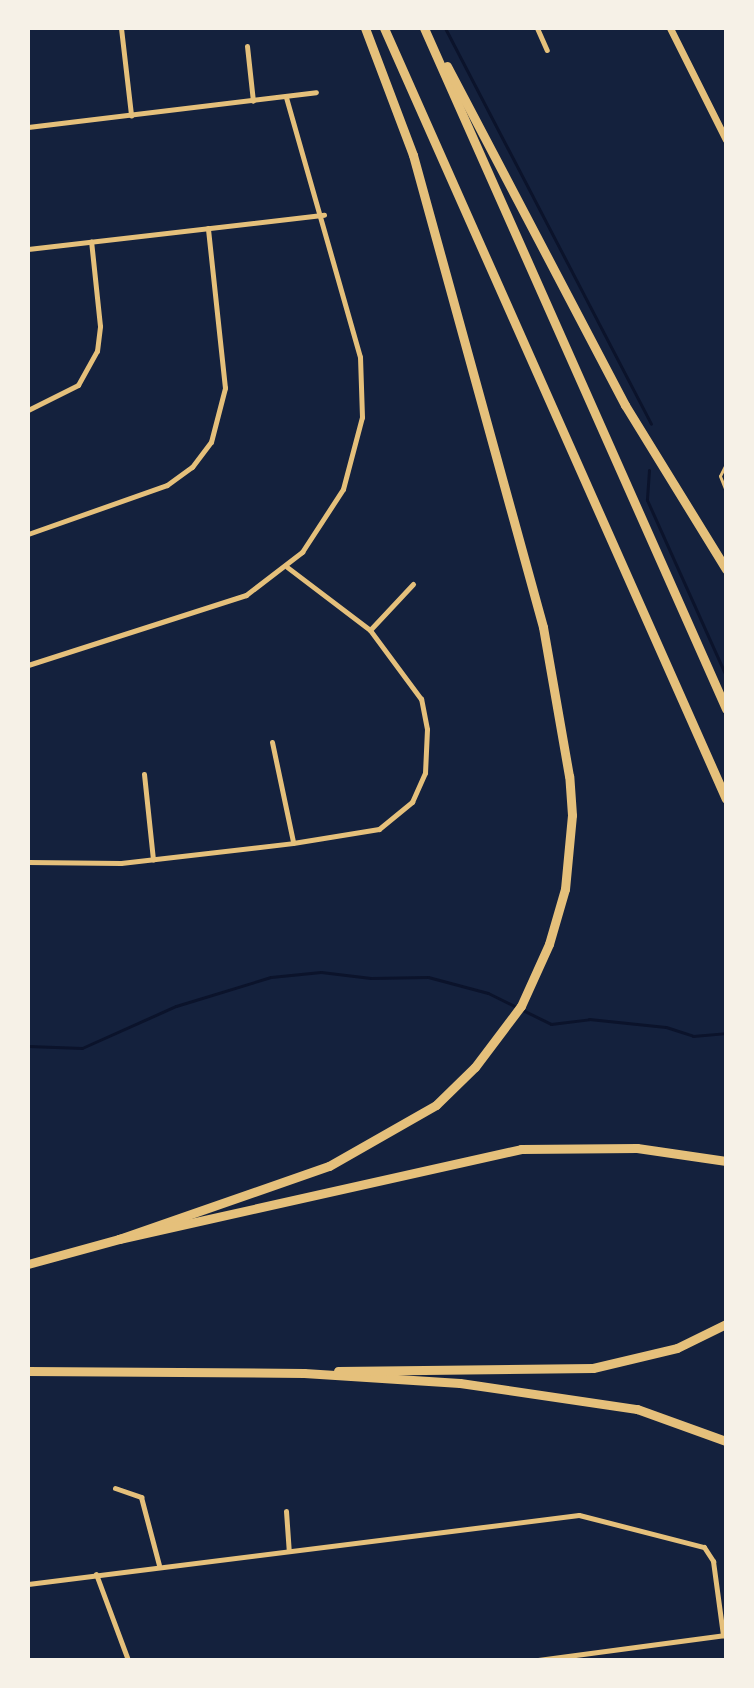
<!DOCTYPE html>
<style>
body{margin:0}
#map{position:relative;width:754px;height:1688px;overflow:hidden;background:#14213d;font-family:"Alegreya Sans",sans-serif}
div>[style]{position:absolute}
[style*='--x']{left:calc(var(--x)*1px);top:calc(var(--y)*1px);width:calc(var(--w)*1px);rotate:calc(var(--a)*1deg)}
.stream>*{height:3px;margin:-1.5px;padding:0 1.5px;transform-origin:1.5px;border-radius:1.5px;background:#0b132b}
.service>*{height:3px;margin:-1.5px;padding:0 1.5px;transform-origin:1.5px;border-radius:1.5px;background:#e5c07b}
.minor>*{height:5px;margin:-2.5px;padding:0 2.5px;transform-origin:2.5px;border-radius:2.5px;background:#e5c07b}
.secondary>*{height:7px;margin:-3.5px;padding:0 3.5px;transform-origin:3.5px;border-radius:3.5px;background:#e5c07b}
.motorway>*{height:9px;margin:-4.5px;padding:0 4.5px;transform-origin:4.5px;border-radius:4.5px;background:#e5c07b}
span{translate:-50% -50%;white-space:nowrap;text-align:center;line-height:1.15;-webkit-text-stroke:6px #f6f1e7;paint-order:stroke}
.frame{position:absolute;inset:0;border:30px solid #f6f1e7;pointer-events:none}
</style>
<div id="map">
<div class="stream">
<i style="--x:445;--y:28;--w:446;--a:62.5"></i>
<i style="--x:649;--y:470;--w:30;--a:94"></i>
<i style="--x:647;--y:500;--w:193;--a:65.8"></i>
<i style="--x:28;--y:1046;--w:54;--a:2.1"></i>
<i style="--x:82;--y:1048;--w:103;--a:-24.1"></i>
<i style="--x:176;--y:1006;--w:99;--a:-17"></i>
<i style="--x:271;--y:977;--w:50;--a:-5.7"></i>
<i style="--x:321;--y:972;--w:50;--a:6.8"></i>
<i style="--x:371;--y:978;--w:57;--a:-1"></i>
<i style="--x:428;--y:977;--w:62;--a:14.9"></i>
<i style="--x:488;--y:993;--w:70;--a:26.2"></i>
<i style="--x:551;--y:1024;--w:38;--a:-7"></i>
<i style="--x:589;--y:1019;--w:77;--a:5.9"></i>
<i style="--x:666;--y:1027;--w:28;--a:18"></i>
<i style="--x:693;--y:1036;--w:33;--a:-5"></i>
</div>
<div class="service">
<i style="--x:726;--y:464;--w:13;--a:117"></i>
<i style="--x:720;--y:476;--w:16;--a:68"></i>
</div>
<div class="minor">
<i style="--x:121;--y:28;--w:88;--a:83.4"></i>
<i style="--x:537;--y:28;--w:24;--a:66"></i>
<i style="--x:247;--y:46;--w:55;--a:83.8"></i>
<i style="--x:28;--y:127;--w:290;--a:-6.9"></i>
<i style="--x:28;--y:249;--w:298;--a:-6.6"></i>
<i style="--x:28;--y:410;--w:56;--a:-26.6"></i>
<i style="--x:78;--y:385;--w:39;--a:-61"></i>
<i style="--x:97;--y:351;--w:25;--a:-83"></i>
<i style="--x:100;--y:326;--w:85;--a:-96"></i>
<i style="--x:28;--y:534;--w:147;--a:-19.4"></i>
<i style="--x:167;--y:485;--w:31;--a:-36"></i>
<i style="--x:192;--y:467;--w:31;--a:-53"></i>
<i style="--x:211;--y:442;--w:56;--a:-75.5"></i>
<i style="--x:225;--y:388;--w:161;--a:-96.1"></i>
<i style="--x:370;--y:630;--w:63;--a:-46.9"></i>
<i style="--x:28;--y:665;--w:229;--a:-17.8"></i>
<i style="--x:246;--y:595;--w:71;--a:-37.5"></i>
<i style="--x:302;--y:552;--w:75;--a:-56.9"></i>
<i style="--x:343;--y:489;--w:74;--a:-75.2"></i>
<i style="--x:362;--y:417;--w:60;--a:-91.9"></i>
<i style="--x:360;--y:357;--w:270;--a:-105.9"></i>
<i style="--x:272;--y:742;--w:102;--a:78.1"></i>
<i style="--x:144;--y:774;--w:86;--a:84"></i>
<i style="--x:28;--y:862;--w:93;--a:0.6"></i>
<i style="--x:121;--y:863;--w:173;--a:-6.6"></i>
<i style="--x:293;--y:843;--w:87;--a:-9.2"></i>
<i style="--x:379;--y:829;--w:43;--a:-39.3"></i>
<i style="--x:412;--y:802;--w:32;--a:-66"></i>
<i style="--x:425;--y:773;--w:44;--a:-87.4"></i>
<i style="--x:427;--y:729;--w:31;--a:-101"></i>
<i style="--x:421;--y:699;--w:86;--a:-126.5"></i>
<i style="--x:370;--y:630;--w:104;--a:-142.8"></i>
<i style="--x:115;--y:1488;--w:28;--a:19"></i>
<i style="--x:141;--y:1497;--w:70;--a:75.2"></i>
<i style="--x:286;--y:1511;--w:39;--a:86"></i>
<i style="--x:96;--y:1574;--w:92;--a:69.6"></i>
<i style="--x:28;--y:1584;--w:555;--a:-7.14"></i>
<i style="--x:579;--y:1515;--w:129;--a:14.4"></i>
<i style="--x:704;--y:1547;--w:17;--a:57"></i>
<i style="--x:713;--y:1561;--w:75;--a:82.3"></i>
<i style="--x:538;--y:1660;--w:189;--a:-7.6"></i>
</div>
<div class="secondary">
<i style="--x:670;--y:28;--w:125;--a:63.4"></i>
</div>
<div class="motorway">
<i style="--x:384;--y:28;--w:843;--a:66.08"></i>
<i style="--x:424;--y:28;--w:745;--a:66.08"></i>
<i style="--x:447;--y:66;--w:383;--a:62.3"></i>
<i style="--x:625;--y:405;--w:193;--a:58.4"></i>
<i style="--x:119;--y:1239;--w:222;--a:-19.2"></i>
<i style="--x:329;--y:1166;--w:123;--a:-29.7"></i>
<i style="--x:436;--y:1105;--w:54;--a:-44.3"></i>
<i style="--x:475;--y:1067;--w:76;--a:-53"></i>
<i style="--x:521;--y:1006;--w:68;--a:-65.7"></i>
<i style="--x:549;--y:944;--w:57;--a:-73.8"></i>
<i style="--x:565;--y:889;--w:74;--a:-84.6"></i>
<i style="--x:572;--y:815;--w:39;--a:-94"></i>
<i style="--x:569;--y:776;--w:151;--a:-99.9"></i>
<i style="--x:543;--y:627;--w:490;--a:-105.4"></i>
<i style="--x:413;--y:155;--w:136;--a:-110.7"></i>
<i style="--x:28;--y:1264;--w:94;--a:-15.4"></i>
<i style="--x:119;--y:1239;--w:412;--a:-12.6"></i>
<i style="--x:521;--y:1149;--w:116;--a:-0.5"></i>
<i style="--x:637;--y:1148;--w:90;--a:8.3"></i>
<i style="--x:28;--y:1371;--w:276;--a:0.4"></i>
<i style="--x:304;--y:1373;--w:156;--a:3.7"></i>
<i style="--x:460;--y:1383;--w:179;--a:8.4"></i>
<i style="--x:637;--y:1409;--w:95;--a:19.8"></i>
<i style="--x:338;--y:1371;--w:255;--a:-0.7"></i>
<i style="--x:593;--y:1368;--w:86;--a:-13.4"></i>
<i style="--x:677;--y:1348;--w:55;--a:-26.1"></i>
</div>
<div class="frame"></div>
</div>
